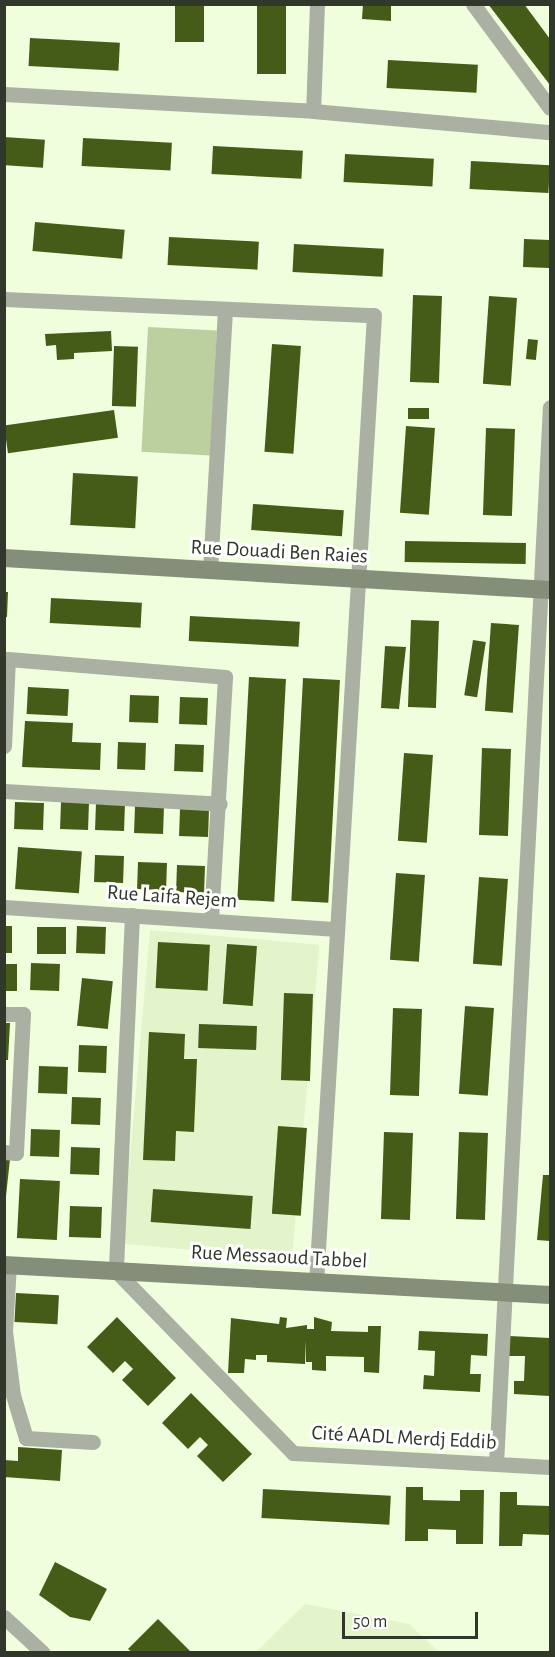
<!DOCTYPE html>
<meta charset="utf-8">
<style>
body{margin:0}
#map{position:relative;width:555px;height:1657px;overflow:hidden;background:#f0fedd;font-family:"Alegreya Sans",sans-serif}
div>[style]{position:absolute}
[style*='--x']{left:calc(var(--x)*1px);top:calc(var(--y)*1px);width:calc(var(--w)*1px);rotate:calc(var(--a)*1deg)}
.built>*{inset:0;background:#e3f4cb;transform-origin:0 0}
.green>*{inset:0;background:#bcd09f;transform-origin:0 0}
.building>*{inset:0;background:#455c18;transform-origin:0 0}
.street>*{height:15px;margin:-7.5px;padding:0 7.5px;transform-origin:7.5px;border-radius:7.5px;background:#aab0a2}
.secondary>*{height:18px;margin:-9px;padding:0 9px;transform-origin:9px;border-radius:9px;background:#858e79}
span{translate:-50% -50%;white-space:nowrap;text-align:center;line-height:1.15;-webkit-text-stroke:6px #fff;paint-order:stroke}
.street-label{font-size:21px;color:#31372a}
.frame{position:absolute;inset:0;border:6px solid #31372a;pointer-events:none}
.scale{position:absolute;left:342px;top:1612px;width:136px;height:27px;box-sizing:border-box;border:3px solid #31372a;border-top:0;padding-left:8px;font-size:18px;line-height:21px;white-space:nowrap;color:#31372a;-webkit-text-stroke:4px #fff;paint-order:stroke}
</style>
<div id="map">
<div class="built">
<i style="left:150px;top:930px;width:170px;height:315px;rotate:5deg"></i>
<i style="clip-path:polygon(305px 1604px,409px 1624px,439px 1652px,256px 1652px)"></i>
</div>
<div class="green">
<i style="left:148px;top:327px;width:69px;height:125px;rotate:3deg"></i>
</div>
<div class="building">
<i style="left:175px;top:4px;width:29px;height:38px"></i>
<i style="left:257px;top:4px;width:29px;height:70px"></i>
<i style="clip-path:polygon(363px 4px,391px 4px,391px 21px,362px 19px)"></i>
<i style="clip-path:polygon(488px 4px,524px 4px,550px 39px,550px 85px)"></i>
<i style="left:30px;top:38px;width:90px;height:28px;rotate:3deg"></i>
<i style="left:388px;top:60px;width:90px;height:28px;rotate:3deg"></i>
<i style="left:4px;top:137px;width:41px;height:28px;rotate:4deg"></i>
<i style="left:83px;top:138px;width:89px;height:28px;rotate:3deg"></i>
<i style="left:213px;top:146px;width:90px;height:28px;rotate:3deg"></i>
<i style="left:345px;top:154px;width:89px;height:28px;rotate:3deg"></i>
<i style="left:471px;top:161px;width:79px;height:28px;rotate:3deg"></i>
<i style="left:35px;top:222px;width:90px;height:29px;rotate:5deg"></i>
<i style="left:169px;top:237px;width:90px;height:28px;rotate:3deg"></i>
<i style="left:524px;top:239px;width:26px;height:28px;rotate:2deg"></i>
<i style="left:294px;top:244px;width:90px;height:28px;rotate:3deg"></i>
<i style="left:413px;top:295px;width:29px;height:87px;rotate:2deg"></i>
<i style="left:489px;top:296px;width:28px;height:88px;rotate:4deg"></i>
<i style="clip-path:polygon(111px 331px,112px 351px,74px 353px,74px 359px,57px 360px,56px 345px,46px 346px,45px 334px)"></i>
<i style="left:528px;top:339px;width:10px;height:20px;rotate:6deg"></i>
<i style="left:272px;top:344px;width:29px;height:108px;rotate:4deg"></i>
<i style="left:114px;top:346px;width:24px;height:60px;rotate:2deg"></i>
<i style="left:408px;top:408px;width:21px;height:11px"></i>
<i style="left:114px;top:410px;width:28px;height:111px;rotate:82deg"></i>
<i style="left:406px;top:426px;width:29px;height:87px;rotate:4deg"></i>
<i style="left:486px;top:428px;width:29px;height:87px;rotate:2deg"></i>
<i style="left:73px;top:473px;width:65px;height:52px;rotate:3deg"></i>
<i style="left:253px;top:504px;width:91px;height:26px;rotate:4deg"></i>
<i style="left:405px;top:541px;width:121px;height:21px;rotate:1deg"></i>
<i style="clip-path:polygon(4px 592px,8px 592px,7px 617px,4px 617px)"></i>
<i style="left:51px;top:598px;width:91px;height:25px;rotate:3deg"></i>
<i style="left:190px;top:616px;width:110px;height:25px;rotate:3deg"></i>
<i style="left:411px;top:620px;width:28px;height:87px;rotate:2deg"></i>
<i style="left:491px;top:623px;width:28px;height:88px;rotate:4deg"></i>
<i style="left:473px;top:640px;width:13px;height:56px;rotate:9deg"></i>
<i style="clip-path:polygon(385px 646px,406px 647px,399px 709px,381px 708px)"></i>
<i style="left:249px;top:677px;width:37px;height:223px;rotate:3deg"></i>
<i style="left:303px;top:678px;width:37px;height:223px;rotate:3deg"></i>
<i style="left:28px;top:687px;width:41px;height:27px;rotate:3deg"></i>
<i style="left:130px;top:695px;width:29px;height:27px;rotate:2deg"></i>
<i style="left:180px;top:697px;width:28px;height:27px;rotate:2deg"></i>
<i style="clip-path:polygon(25px 721px,73px 723px,72px 742px,101px 743px,100px 770px,22px 767px)"></i>
<i style="left:118px;top:742px;width:28px;height:27px;rotate:2deg"></i>
<i style="left:175px;top:744px;width:29px;height:27px;rotate:2deg"></i>
<i style="left:482px;top:748px;width:29px;height:87px;rotate:2deg"></i>
<i style="left:404px;top:753px;width:29px;height:88px;rotate:4deg"></i>
<i style="left:15px;top:802px;width:29px;height:27px;rotate:2deg"></i>
<i style="left:61px;top:802px;width:28px;height:27px;rotate:2deg"></i>
<i style="left:96px;top:803px;width:29px;height:27px;rotate:2deg"></i>
<i style="left:135px;top:806px;width:29px;height:27px;rotate:2deg"></i>
<i style="left:180px;top:809px;width:29px;height:27px;rotate:2deg"></i>
<i style="left:18px;top:847px;width:64px;height:42px;rotate:4deg"></i>
<i style="left:95px;top:855px;width:29px;height:27px;rotate:2deg"></i>
<i style="left:138px;top:862px;width:29px;height:27px;rotate:2deg"></i>
<i style="left:177px;top:865px;width:28px;height:27px;rotate:2deg"></i>
<i style="left:396px;top:873px;width:29px;height:87px;rotate:4deg"></i>
<i style="left:479px;top:877px;width:29px;height:87px;rotate:4deg"></i>
<i style="left:4px;top:926px;width:8px;height:27px"></i>
<i style="left:77px;top:926px;width:29px;height:27px;rotate:2deg"></i>
<i style="left:37px;top:927px;width:29px;height:27px"></i>
<i style="left:158px;top:942px;width:52px;height:46px;rotate:3deg"></i>
<i style="left:227px;top:944px;width:30px;height:60px;rotate:4deg"></i>
<i style="left:31px;top:963px;width:29px;height:27px;rotate:2deg"></i>
<i style="left:4px;top:964px;width:13px;height:27px"></i>
<i style="left:82px;top:978px;width:31px;height:48px;rotate:6deg"></i>
<i style="left:284px;top:993px;width:29px;height:87px;rotate:2deg"></i>
<i style="left:465px;top:1006px;width:29px;height:88px;rotate:4deg"></i>
<i style="left:393px;top:1008px;width:29px;height:87px;rotate:2deg"></i>
<i style="clip-path:polygon(4px 1023px,10px 1023px,8px 1060px,4px 1060px)"></i>
<i style="left:199px;top:1024px;width:58px;height:24px;rotate:2deg"></i>
<i style="clip-path:polygon(149px 1032px,185px 1034px,184px 1059px,197px 1059px,194px 1132px,176px 1131px,175px 1161px,143px 1160px)"></i>
<i style="left:79px;top:1045px;width:28px;height:27px;rotate:2deg"></i>
<i style="left:39px;top:1066px;width:29px;height:27px;rotate:2deg"></i>
<i style="left:72px;top:1097px;width:29px;height:27px;rotate:2deg"></i>
<i style="left:278px;top:1126px;width:29px;height:88px;rotate:4deg"></i>
<i style="left:31px;top:1129px;width:29px;height:27px;rotate:2deg"></i>
<i style="left:384px;top:1132px;width:29px;height:87px;rotate:2deg"></i>
<i style="left:459px;top:1132px;width:29px;height:87px;rotate:2deg"></i>
<i style="left:71px;top:1147px;width:29px;height:27px;rotate:2deg"></i>
<i style="clip-path:polygon(4px 1159px,10px 1159px,6px 1196px,4px 1195px)"></i>
<i style="clip-path:polygon(543px 1175px,550px 1175px,550px 1241px,537px 1240px)"></i>
<i style="left:20px;top:1179px;width:40px;height:59px;rotate:3deg"></i>
<i style="left:153px;top:1189px;width:100px;height:33px;rotate:4deg"></i>
<i style="left:70px;top:1206px;width:32px;height:31px;rotate:2deg"></i>
<i style="left:16px;top:1293px;width:43px;height:29px;rotate:3deg"></i>
<i style="clip-path:polygon(117px 1317px,176px 1378px,148px 1406px,122px 1380px,133px 1369px,125px 1361px,113px 1373px,87px 1347px)"></i>
<i style="clip-path:polygon(280px 1317px,287px 1318px,286px 1328px,307px 1325px,307px 1329px,314px 1329px,314px 1317px,332px 1322px,331px 1331px,368px 1332px,368px 1326px,381px 1326px,379px 1373px,364px 1372px,364px 1357px,326px 1356px,326px 1371px,312px 1370px,312px 1362px,306px 1362px,306px 1340px,305px 1364px,267px 1362px,267px 1355px,256px 1355px,256px 1360px,245px 1359px,244px 1373px,228px 1373px,231px 1318px,279px 1324px)"></i>
<i style="clip-path:polygon(419px 1331px,488px 1334px,487px 1356px,471px 1355px,470px 1374px,481px 1374px,480px 1392px,423px 1389px,424px 1375px,434px 1376px,435px 1351px,418px 1350px)"></i>
<i style="clip-path:polygon(509px 1336px,550px 1338px,550px 1396px,514px 1394px,514px 1381px,524px 1381px,525px 1356px,508px 1356px)"></i>
<i style="clip-path:polygon(191px 1393px,252px 1454px,223px 1482px,197px 1456px,208px 1445px,200px 1437px,188px 1449px,162px 1423px)"></i>
<i style="clip-path:polygon(18px 1447px,62px 1450px,60px 1481px,4px 1477px,4px 1460px,18px 1461px)"></i>
<i style="clip-path:polygon(406px 1487px,423px 1487px,423px 1500px,460px 1501px,460px 1490px,484px 1490px,483px 1544px,456px 1544px,456px 1530px,428px 1529px,428px 1541px,405px 1541px)"></i>
<i style="left:263px;top:1489px;width:128px;height:29px;rotate:3deg"></i>
<i style="clip-path:polygon(500px 1492px,517px 1492px,517px 1505px,550px 1506px,550px 1535px,523px 1534px,522px 1546px,499px 1546px)"></i>
<i style="clip-path:polygon(55px 1562px,107px 1589px,90px 1621px,70px 1617px,39px 1595px)"></i>
<i style="clip-path:polygon(158px 1619px,191px 1652px,132px 1652px,128px 1649px)"></i>
</div>
<div class="street">
<i style="--x:317;--y:4;--w:107;--a:92.1"></i>
<i style="--x:313;--y:111;--w:238;--a:5.1"></i>
<i style="--x:473;--y:4;--w:129;--a:53.5"></i>
<i style="--x:4;--y:94;--w:309;--a:3.1"></i>
<i style="--x:4;--y:299;--w:370;--a:2.5"></i>
<i style="--x:374;--y:315;--w:969;--a:93.43"></i>
<i style="--x:210;--y:570;--w:261;--a:-86.7"></i>
<i style="--x:4;--y:746;--w:87;--a:-87.4"></i>
<i style="--x:8;--y:659;--w:218;--a:4.7"></i>
<i style="--x:225;--y:677;--w:244;--a:93.3"></i>
<i style="--x:4;--y:791;--w:216;--a:3.4"></i>
<i style="--x:4;--y:907;--w:334;--a:3.8"></i>
<i style="--x:132;--y:915;--w:356;--a:92.6"></i>
<i style="--x:116;--y:1271;--w:254;--a:45.8"></i>
<i style="--x:293;--y:1453;--w:257;--a:3.1"></i>
<i style="--x:4;--y:1014;--w:19;--a:0"></i>
<i style="--x:23;--y:1014;--w:139;--a:92.9"></i>
<i style="--x:16;--y:1153;--w:12;--a:-175"></i>
<i style="--x:9;--y:1265;--w:66;--a:93.5"></i>
<i style="--x:5;--y:1331;--w:64;--a:82.9"></i>
<i style="--x:13;--y:1395;--w:45;--a:73.2"></i>
<i style="--x:26;--y:1438;--w:67;--a:3.4"></i>
<i style="--x:496;--y:1464;--w:1058;--a:-87.08"></i>
<i style="--x:4;--y:1617;--w:52;--a:42.6"></i>
</div>
<div class="secondary">
<i style="--x:4;--y:558;--w:547;--a:3.35"></i>
<i style="--x:4;--y:1265;--w:547;--a:3.14"></i>
</div>
<div class="street-label">
<span style="left:279px;top:552px;rotate:3deg">Rue Douadi Ben Raies</span>
<span style="left:172px;top:897px;rotate:4deg">Rue Laifa Rejem</span>
<span style="left:279px;top:1257px;rotate:3deg">Rue Messaoud Tabbel</span>
<span style="left:404px;top:1438px;rotate:3deg">Cité AADL Merdj Eddib</span>
</div>
<div class="frame"></div>
<div class="scale">50 m</div>
</div>
